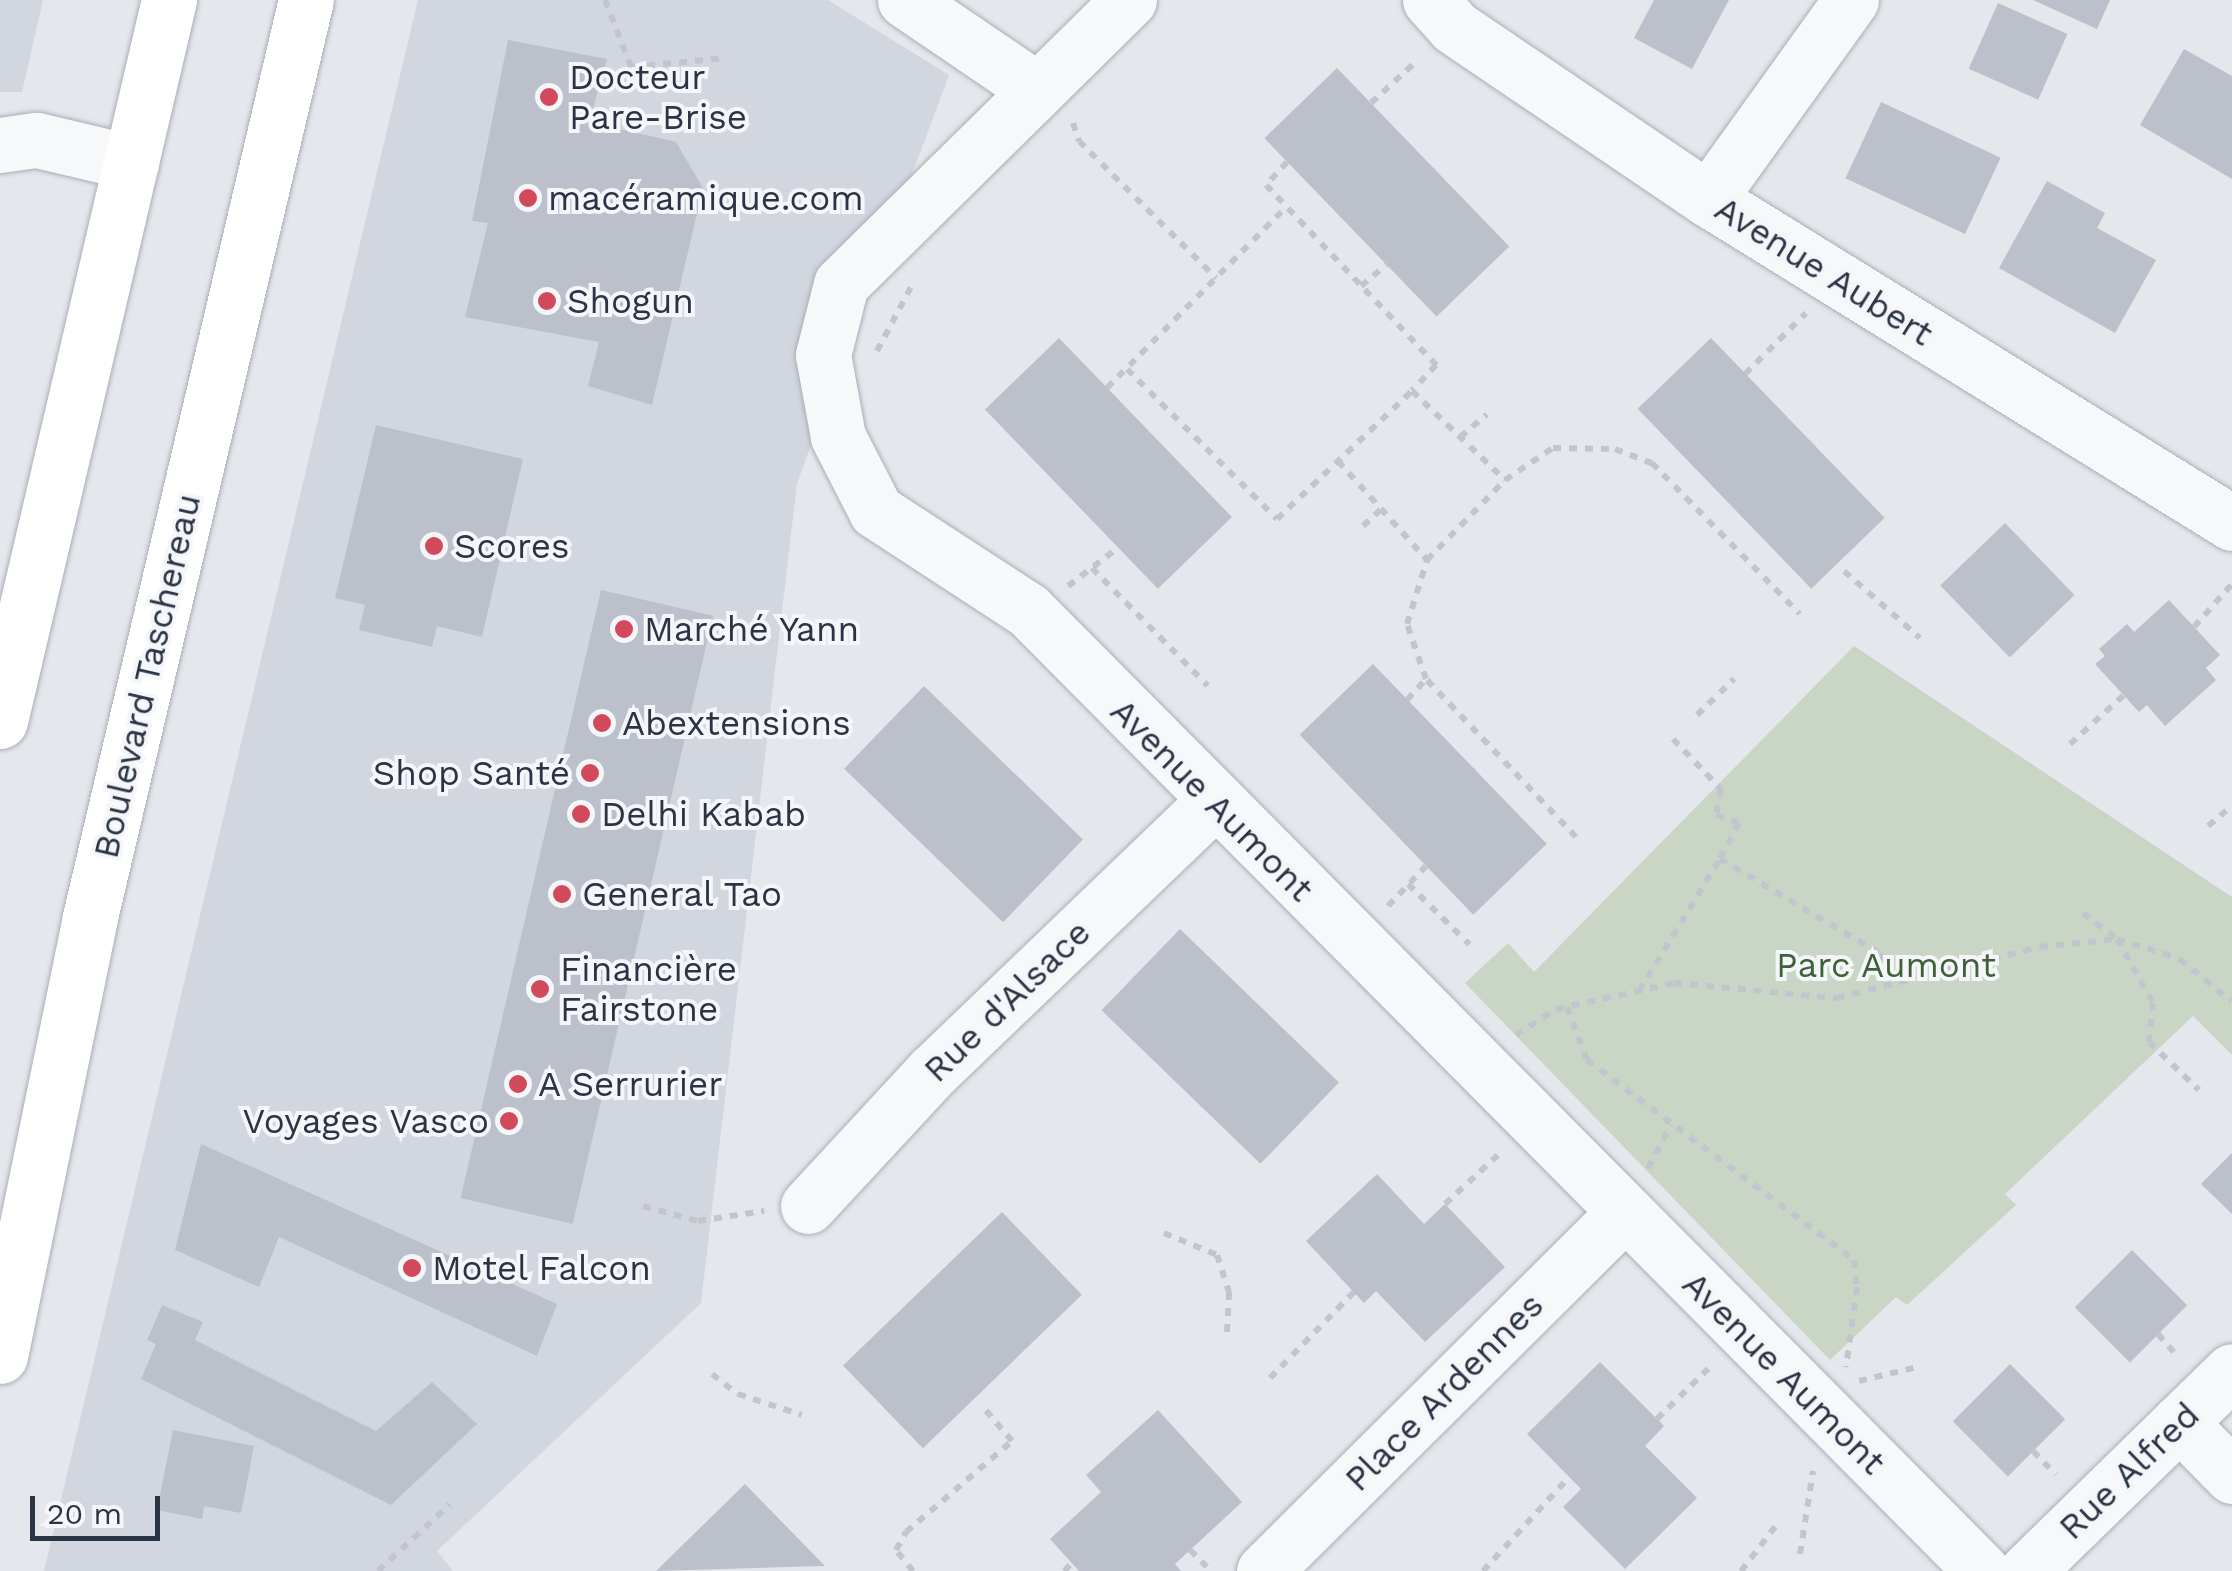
<!DOCTYPE html>
<meta charset="utf-8">
<style>
body{margin:0}
#map{position:relative;width:2232px;height:1571px;overflow:hidden;background:#e4e7ec;font-family:"Work Sans",sans-serif}
div>[style]{position:absolute}
[style*='--x']{left:calc(var(--x)*1px);top:calc(var(--y)*1px);width:calc(var(--w)*1px);rotate:calc(var(--a)*1deg)}
.built>*{inset:0;background:#d2d6de}
.green>*{inset:0;background:#c9d6c5}
.building>*{inset:0;background:#bbc0ca;transform-origin:0 0}
.path>*{height:6px;margin-top:-3px;transform-origin:0;background:repeating-linear-gradient(90deg,#c2c5cb 0 8px,transparent 0 16px)}
.roads{filter:drop-shadow(0 0 2px #a9aeb7) drop-shadow(0 0 2px #a9aeb7)}
.minor>*{height:55px;margin:-27.5px;padding:0 27.5px;transform-origin:27.5px;border-radius:27.5px;background:#f7f8fa}
.major>*{height:55px;margin:-27.5px;padding:0 27.5px;transform-origin:27.5px;border-radius:27.5px;background:#fff}
.dots>*{width:28px;height:28px;translate:-50% -50%;box-sizing:border-box;border:5px solid #f4f6f9;border-radius:50%}
span{translate:-50% -50%;white-space:nowrap;text-align:center;line-height:1.15;-webkit-text-stroke:8px #f4f6f9;paint-order:stroke}
.poi-label{font-size:35px;color:#2b3445}
.left{translate:0 -50%;text-align:left}
.right{translate:-100% -50%;text-align:right}
.street-label{font-size:35px;color:#2b3445}
.park-label{font-size:35px;color:#3f6138}
.scale{position:absolute;left:30px;top:1496px;width:130px;height:45px;box-sizing:border-box;border:5px solid #2b3445;border-top:0;padding-left:12px;font-size:30px;line-height:35px;white-space:nowrap;color:#2b3445;-webkit-text-stroke:8px #f4f6f9;paint-order:stroke}
</style>
<div id="map">
<div class="built">
<i style="clip-path:polygon(0 0,43px 0,22px 92px,0 92px)"></i>
<i style="clip-path:polygon(418px 0,828px 0,949px 75px,797px 483px,701px 1303px,437px 1551px,453px 1571px,44px 1571px)"></i>
</div>
<div class="green">
<i style="clip-path:polygon(1854px 646px,2232px 897px,2232px 1055px,2193px 1016px,2005px 1194px,2016px 1205px,1907px 1305px,1896px 1297px,1830px 1360px,1465px 983px,1508px 943px,1534px 972px)"></i>
</div>
<div class="building">
<i style="clip-path:polygon(1654px 0,1729px 0,1692px 69px,1634px 38px)"></i>
<i style="clip-path:polygon(2033px 0,2110px 0,2097px 29px)"></i>
<i style="left:1998px;top:3px;width:76px;height:72px;rotate:24deg"></i>
<i style="clip-path:polygon(508px 40px,607px 59px,589px 122px,676px 142px,703px 188px,652px 405px,588px 386px,599px 342px,465px 317px,488px 223px,472px 221px)"></i>
<i style="clip-path:polygon(2184px 49px,2232px 76px,2232px 179px,2140px 125px)"></i>
<i style="left:1337px;top:68px;width:248px;height:101px;rotate:46deg"></i>
<i style="left:1881px;top:102px;width:132px;height:84px;rotate:25deg"></i>
<i style="clip-path:polygon(2047px 181px,2105px 213px,2097px 228px,2156px 260px,2115px 333px,1999px 268px)"></i>
<i style="left:1059px;top:338px;width:249px;height:103px;rotate:46deg"></i>
<i style="left:1711px;top:338px;width:250px;height:102px;rotate:46deg"></i>
<i style="clip-path:polygon(376px 425px,523px 459px,482px 637px,437px 626px,432px 647px,359px 630px,365px 605px,335px 598px)"></i>
<i style="left:2005px;top:523px;width:100px;height:90px;rotate:46deg"></i>
<i style="left:601px;top:590px;width:115px;height:624px;rotate:13deg"></i>
<i style="clip-path:polygon(2169px 600px,2220px 655px,2206px 668px,2216px 680px,2165px 726px,2147px 705px,2139px 712px,2095px 664px,2105px 656px,2099px 649px,2127px 624px,2134px 632px)"></i>
<i style="left:1373px;top:664px;width:250px;height:102px;rotate:46deg"></i>
<i style="left:924px;top:686px;width:221px;height:115px;rotate:44deg"></i>
<i style="left:1180px;top:929px;width:221px;height:113px;rotate:44deg"></i>
<i style="clip-path:polygon(201px 1144px,557px 1304px,537px 1356px,279px 1237px,259px 1287px,175px 1250px)"></i>
<i style="clip-path:polygon(2232px 1153px,2232px 1214px,2201px 1184px)"></i>
<i style="clip-path:polygon(1377px 1174px,1424px 1224px,1445px 1204px,1505px 1267px,1425px 1342px,1376px 1291px,1364px 1303px,1306px 1241px)"></i>
<i style="left:1002px;top:1212px;width:115px;height:221px;rotate:46deg"></i>
<i style="left:2132px;top:1250px;width:78px;height:81px;rotate:45deg"></i>
<i style="clip-path:polygon(162px 1305px,203px 1322px,195px 1340px,376px 1431px,432px 1382px,477px 1424px,391px 1505px,141px 1379px,156px 1344px,147px 1340px)"></i>
<i style="clip-path:polygon(1600px 1362px,1664px 1426px,1645px 1446px,1697px 1498px,1625px 1569px,1563px 1507px,1581px 1489px,1527px 1434px)"></i>
<i style="left:2010px;top:1364px;width:78px;height:81px;rotate:45deg"></i>
<i style="clip-path:polygon(1158px 1410px,1242px 1502px,1175px 1564px,1181px 1571px,1079px 1571px,1050px 1539px,1101px 1492px,1086px 1475px)"></i>
<i style="clip-path:polygon(173px 1430px,254px 1446px,241px 1513px,204px 1506px,202px 1519px,157px 1510px)"></i>
<i style="clip-path:polygon(745px 1484px,825px 1566px,656px 1571px)"></i>
</div>
<div class="path">
<i style="--x:605;--y:0;--w:72;--a:68.8"></i>
<i style="--x:631;--y:67;--w:95;--a:-5.4"></i>
<i style="--x:1371;--y:103;--w:64;--a:-42.5"></i>
<i style="--x:1073;--y:123;--w:19;--a:72"></i>
<i style="--x:1079;--y:141;--w:194;--a:45"></i>
<i style="--x:1287;--y:162;--w:31;--a:132"></i>
<i style="--x:1266;--y:185;--w:248;--a:46.6"></i>
<i style="--x:1436;--y:365;--w:35;--a:133"></i>
<i style="--x:1412;--y:391;--w:129;--a:43.7"></i>
<i style="--x:1361;--y:286;--w:33;--a:-40"></i>
<i style="--x:877;--y:351;--w:72;--a:-62"></i>
<i style="--x:1127;--y:369;--w:212;--a:45"></i>
<i style="--x:1277;--y:519;--w:186;--a:-43.5"></i>
<i style="--x:1745;--y:374;--w:86;--a:-45"></i>
<i style="--x:1107;--y:388;--w:255;--a:-45.3"></i>
<i style="--x:1460;--y:437;--w:35;--a:-40"></i>
<i style="--x:1338;--y:461;--w:133;--a:48"></i>
<i style="--x:1363;--y:526;--w:25;--a:-43"></i>
<i style="--x:1092;--y:568;--w:165;--a:45.5"></i>
<i style="--x:1844;--y:571;--w:101;--a:41.4"></i>
<i style="--x:1068;--y:586;--w:64;--a:-37.4"></i>
<i style="--x:2194;--y:627;--w:57;--a:-48.5"></i>
<i style="--x:1407;--y:700;--w:28;--a:-48"></i>
<i style="--x:1697;--y:715;--w:52;--a:-44.2"></i>
<i style="--x:1673;--y:739;--w:69;--a:46.2"></i>
<i style="--x:1721;--y:789;--w:26;--a:101"></i>
<i style="--x:1716;--y:815;--w:24;--a:19"></i>
<i style="--x:1739;--y:823;--w:41;--a:117.8"></i>
<i style="--x:2070;--y:744;--w:73;--a:-42.2"></i>
<i style="--x:2208;--y:826;--w:31;--a:-40"></i>
<i style="--x:1576;--y:837;--w:218;--a:-133.5"></i>
<i style="--x:1426;--y:679;--w:58;--a:-109.1"></i>
<i style="--x:1407;--y:624;--w:67;--a:-72.6"></i>
<i style="--x:1427;--y:560;--w:112;--a:-45.7"></i>
<i style="--x:1505;--y:480;--w:58;--a:-33.7"></i>
<i style="--x:1553;--y:448;--w:62;--a:0.9"></i>
<i style="--x:1615;--y:449;--w:40;--a:21"></i>
<i style="--x:1652;--y:463;--w:211;--a:45.6"></i>
<i style="--x:1408;--y:884;--w:86;--a:44.5"></i>
<i style="--x:1388;--y:906;--w:55;--a:-46.5"></i>
<i style="--x:2083;--y:913;--w:43;--a:37.4"></i>
<i style="--x:2117;--y:939;--w:73;--a:60.6"></i>
<i style="--x:2153;--y:1003;--w:39;--a:96"></i>
<i style="--x:2149;--y:1042;--w:69;--a:43.8"></i>
<i style="--x:1639;--y:991;--w:155;--a:-58.5"></i>
<i style="--x:1720;--y:859;--w:185;--a:30.6"></i>
<i style="--x:1879;--y:953;--w:36;--a:72"></i>
<i style="--x:1567;--y:1007;--w:57;--a:69.3"></i>
<i style="--x:1587;--y:1060;--w:334;--a:36.8"></i>
<i style="--x:1854;--y:1260;--w:27;--a:84"></i>
<i style="--x:1857;--y:1287;--w:81;--a:97.8"></i>
<i style="--x:1516;--y:1035;--w:48;--a:-33"></i>
<i style="--x:1556;--y:1009;--w:121;--a:-12.4"></i>
<i style="--x:1674;--y:983;--w:164;--a:5.3"></i>
<i style="--x:1837;--y:998;--w:209;--a:-14.1"></i>
<i style="--x:2040;--y:947;--w:77;--a:-5.9"></i>
<i style="--x:2117;--y:939;--w:66;--a:17.6"></i>
<i style="--x:2180;--y:959;--w:67;--a:39.6"></i>
<i style="--x:1648;--y:1168;--w:49;--a:-61.9"></i>
<i style="--x:1445;--y:1204;--w:74;--a:-42.8"></i>
<i style="--x:643;--y:1206;--w:57;--a:15.3"></i>
<i style="--x:698;--y:1221;--w:67;--a:-8.6"></i>
<i style="--x:1164;--y:1233;--w:57;--a:22.5"></i>
<i style="--x:1217;--y:1255;--w:39;--a:72"></i>
<i style="--x:1229;--y:1292;--w:41;--a:92.8"></i>
<i style="--x:2158;--y:1334;--w:29;--a:49"></i>
<i style="--x:712;--y:1374;--w:33;--a:38"></i>
<i style="--x:738;--y:1394;--w:67;--a:18.2"></i>
<i style="--x:1270;--y:1378;--w:120;--a:-45.7"></i>
<i style="--x:1859;--y:1381;--w:56;--a:-13.5"></i>
<i style="--x:1657;--y:1419;--w:78;--a:-44.5"></i>
<i style="--x:2033;--y:1451;--w:33;--a:46"></i>
<i style="--x:1190;--y:1550;--w:30;--a:45"></i>
<i style="--x:1800;--y:1554;--w:84;--a:-81.1"></i>
<i style="--x:378;--y:1571;--w:98;--a:-42.9"></i>
<i style="--x:913;--y:1571;--w:27;--a:-129"></i>
<i style="--x:896;--y:1550;--w:21;--a:-61"></i>
<i style="--x:906;--y:1532;--w:140;--a:-40.6"></i>
<i style="--x:1012;--y:1441;--w:46;--a:-130.6"></i>
<i style="--x:1064;--y:1571;--w:11;--a:-45"></i>
<i style="--x:1483;--y:1571;--w:127;--a:-47.5"></i>
<i style="--x:1741;--y:1571;--w:56;--a:-52.3"></i>
</div>
<div class="roads">
<div class="minor">
<i style="--x:905;--y:0;--w:158;--a:34.2"></i>
<i style="--x:1129;--y:0;--w:404;--a:135.4"></i>
<i style="--x:841;--y:284;--w:73;--a:104.2"></i>
<i style="--x:823;--y:355;--w:83;--a:79.6"></i>
<i style="--x:838;--y:437;--w:83;--a:62.8"></i>
<i style="--x:876;--y:511;--w:181;--a:33.1"></i>
<i style="--x:1028;--y:610;--w:1354;--a:45.21"></i>
<i style="--x:1430;--y:0;--w:36;--a:48"></i>
<i style="--x:1454;--y:27;--w:307;--a:34.1"></i>
<i style="--x:1708;--y:199;--w:616;--a:31.73"></i>
<i style="--x:0;--y:145;--w:37;--a:-8"></i>
<i style="--x:37;--y:140;--w:97;--a:13.2"></i>
<i style="--x:1708;--y:199;--w:245;--a:-54.3"></i>
<i style="--x:808;--y:1206;--w:183;--a:-47.2"></i>
<i style="--x:932;--y:1072;--w:389;--a:-43.8"></i>
<i style="--x:2179;--y:1422;--w:76;--a:45.5"></i>
<i style="--x:1264;--y:1571;--w:508;--a:-44.84"></i>
<i style="--x:2027;--y:1571;--w:286;--a:-44.3"></i>
</div>
<div class="major">
<i style="--x:0;--y:721;--w:741;--a:-76.81"></i>
<i style="--x:0;--y:1356;--w:448;--a:-78.4"></i>
<i style="--x:90;--y:917;--w:942;--a:-76.75"></i>
</div>
</div>
<div class="dots">
<i style="left:549px;top:97px;background:#d1495b"></i>
<i style="left:528px;top:198px;background:#d1495b"></i>
<i style="left:547px;top:301px;background:#d1495b"></i>
<i style="left:434px;top:546px;background:#d1495b"></i>
<i style="left:624px;top:629px;background:#d1495b"></i>
<i style="left:602px;top:723px;background:#d1495b"></i>
<i style="left:590px;top:773px;background:#d1495b"></i>
<i style="left:581px;top:814px;background:#d1495b"></i>
<i style="left:562px;top:894px;background:#d1495b"></i>
<i style="left:540px;top:989px;background:#d1495b"></i>
<i style="left:518px;top:1084px;background:#d1495b"></i>
<i style="left:509px;top:1121px;background:#d1495b"></i>
<i style="left:412px;top:1268px;background:#d1495b"></i>
</div>
<div class="poi-label">
<span class="left" style="left:569px;top:97px">Docteur<br>Pare-Brise</span>
<span class="left" style="left:548px;top:198px">macéramique.com</span>
<span class="left" style="left:567px;top:301px">Shogun</span>
<span class="left" style="left:454px;top:546px">Scores</span>
<span class="left" style="left:644px;top:629px">Marché Yann</span>
<span class="left" style="left:622px;top:723px">Abextensions</span>
<span class="right" style="left:570px;top:773px">Shop Santé</span>
<span class="left" style="left:601px;top:814px">Delhi Kabab</span>
<span class="left" style="left:582px;top:894px">General Tao</span>
<span class="left" style="left:560px;top:989px">Financière<br>Fairstone</span>
<span class="left" style="left:538px;top:1084px">A Serrurier</span>
<span class="right" style="left:489px;top:1121px">Voyages Vasco</span>
<span class="left" style="left:432px;top:1268px">Motel Falcon</span>
</div>
<div class="street-label">
<span style="left:1824px;top:271px;rotate:32deg">Avenue Aubert</span>
<span style="left:147px;top:676px;rotate:-77deg">Boulevard Taschereau</span>
<span style="left:1212px;top:800px;rotate:45deg">Avenue Aumont</span>
<span style="left:1007px;top:1001px;rotate:-44deg">Rue d'Alsace</span>
<span style="left:1784px;top:1373px;rotate:45deg">Avenue Aumont</span>
<span style="left:1444px;top:1392px;rotate:-45deg">Place Ardennes</span>
<span style="left:2129px;top:1471px;rotate:-44deg">Rue Alfred</span>
</div>
<div class="park-label">
<span style="left:1886px;top:965px">Parc Aumont</span>
</div>
<div class="scale">20 m</div>
</div>
